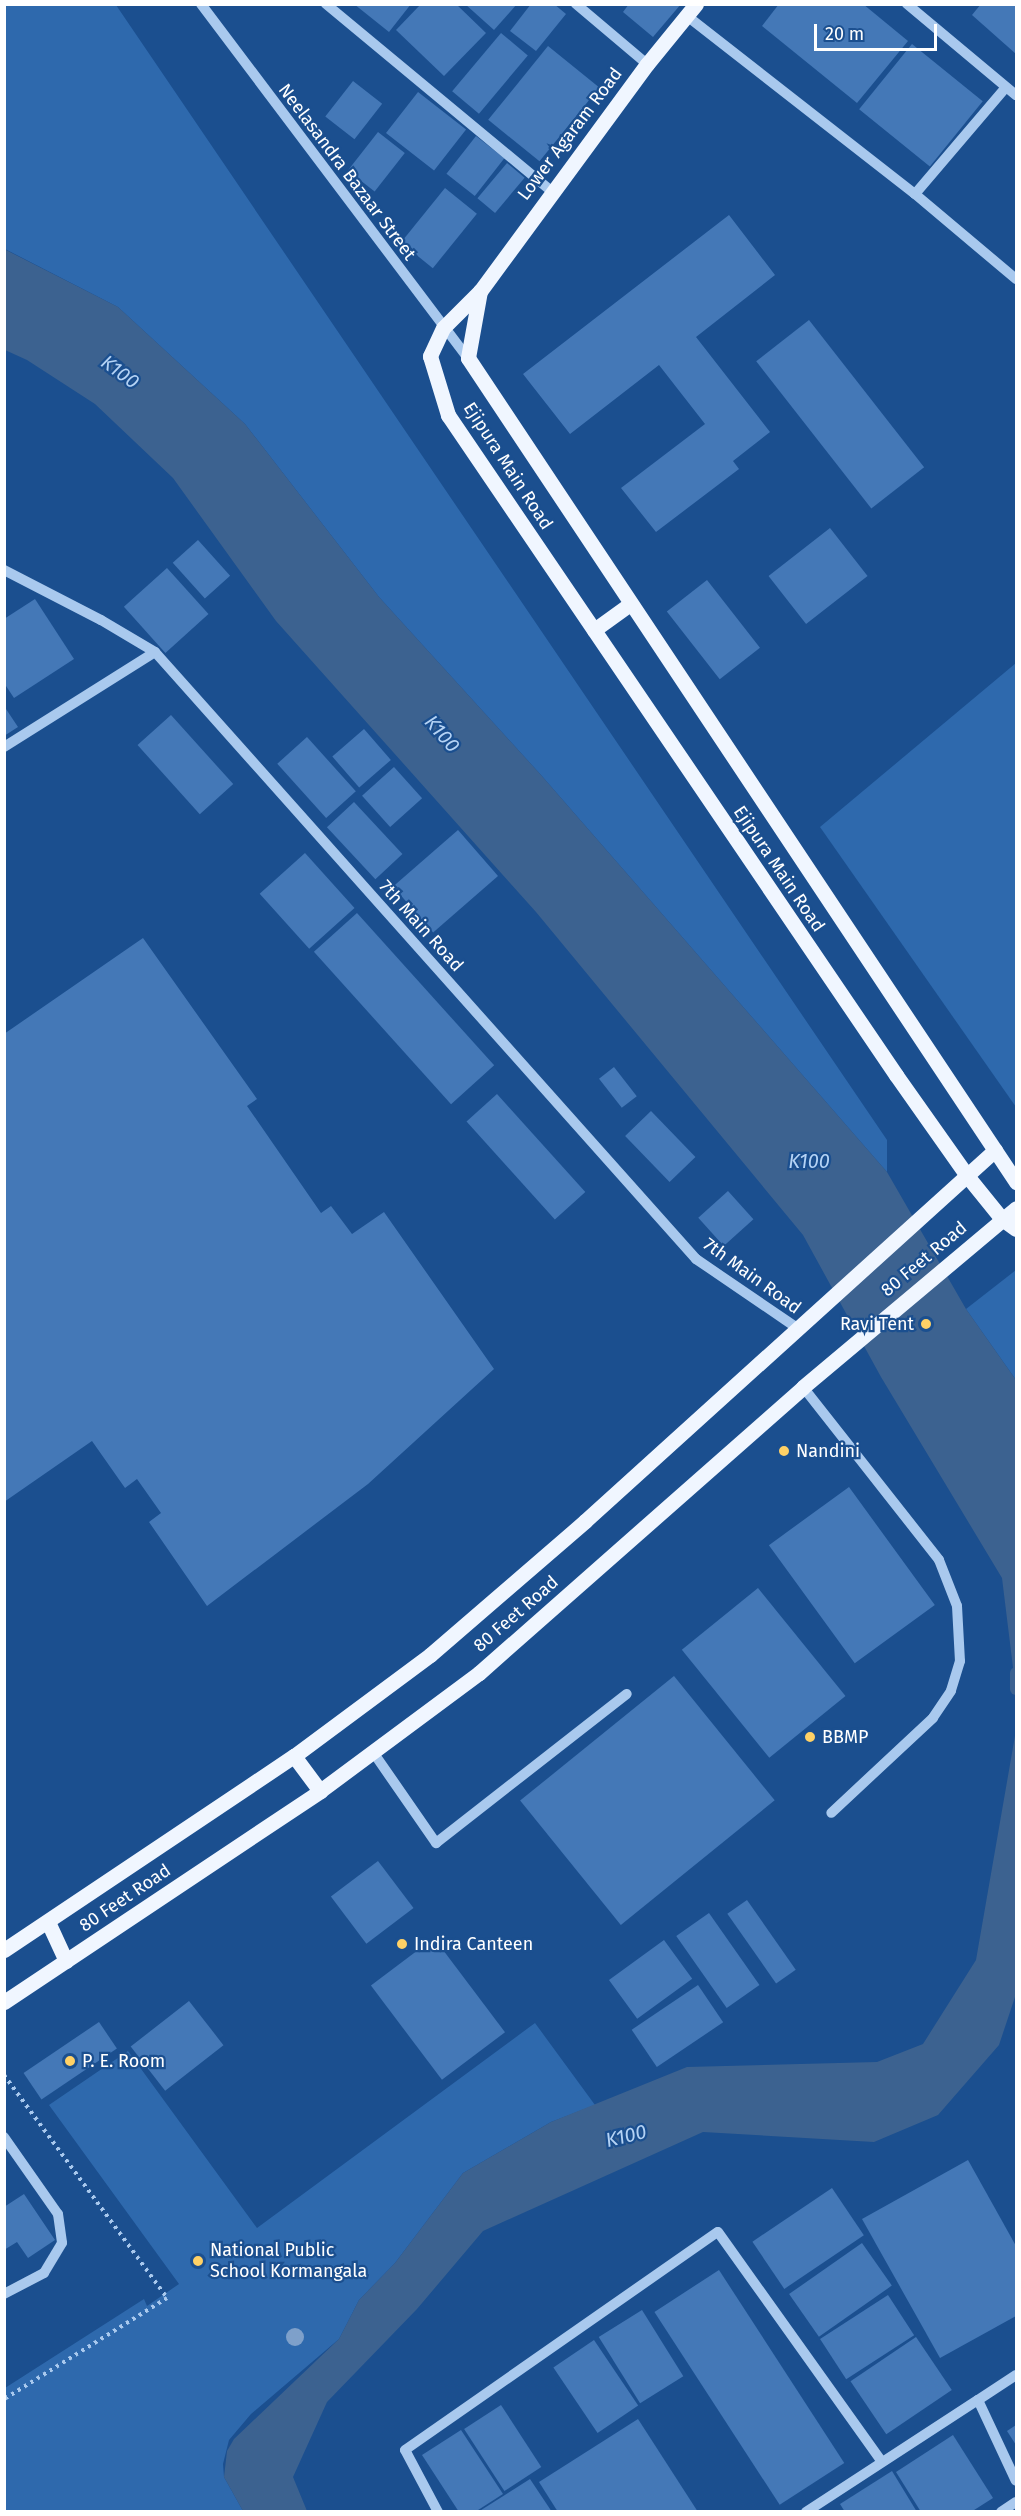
<!DOCTYPE html>
<style>
body{margin:0}
#map{position:relative;width:1021px;height:2516px;overflow:hidden;background:#1b4f8f;font-family:"Fira Sans",sans-serif}
div>[style]{position:absolute}
[style*='--x']{left:calc(var(--x)*1px);top:calc(var(--y)*1px);width:calc(var(--w)*1px);rotate:calc(var(--a)*1deg)}
.green>*{inset:0;background:#2e69ad}
.water>*{inset:0;background:#3c6290}
.stream>*{height:12px;margin:-6px;padding:0 6px;transform-origin:6px;border-radius:6px;background:#3c6290}
.building>*{inset:0;background:#4478b7;transform-origin:0 0}
.path>*{height:4px;margin-top:-2px;transform-origin:0;background:repeating-linear-gradient(90deg,#a9c9ee 0 3px,transparent 0 7.5px)}
.minor>*{height:10px;margin:-5px;padding:0 5px;transform-origin:5px;border-radius:5px;background:#a9c9ee}
.major>*{height:15px;margin:-7.5px;padding:0 7.5px;transform-origin:7.5px;border-radius:7.5px;background:#f0f6ff}
.trees>*{width:18px;height:18px;margin:-9px;border-radius:50%;background:#7ea0ca}
.dots>*{width:16px;height:16px;translate:-50% -50%;box-sizing:border-box;border:3px solid #1b4f8f;border-radius:50%}
span{translate:-50% -50%;white-space:nowrap;text-align:center;line-height:1.15;-webkit-text-stroke:4.5px #1b4f8f;paint-order:stroke}
.street-label{font-size:18px;color:#fff}
.poi-label{font-size:18px;color:#fff}
.right{translate:-100% -50%;text-align:right}
.left{translate:0 -50%;text-align:left}
.water-label{font-size:20px;color:#b5d3f5;font-style:italic}
.frame{position:absolute;inset:0;border:6px solid #fff;pointer-events:none}
.scale{position:absolute;left:814px;top:24px;width:123px;height:27px;box-sizing:border-box;border:3px solid #fff;border-top:0;padding-left:8px;font-size:18px;line-height:21px;white-space:nowrap;color:#fff;-webkit-text-stroke:4px #1b4f8f;paint-order:stroke}
</style>
<div id="map">
<div class="green">
<i style="clip-path:polygon(4px 5px,116px 5px,887px 1140px,887px 1172px,541px 775px,379px 597px,245px 424px,118px 307px,5px 249px)"></i>
<i style="clip-path:polygon(1016px 663px,1016px 1107px,820px 827px)"></i>
<i style="clip-path:polygon(1016px 1270px,1016px 1380px,966px 1309px)"></i>
<i style="clip-path:polygon(535px 2023px,595px 2105px,551px 2122px,463px 2173px,395px 2263px,359px 2300px,339px 2339px,251px 2414px,229px 2440px,223px 2464px,224px 2477px,243px 2511px,5px 2512px,5px 2388px,144px 2299px,147px 2306px,179px 2284px,49px 2105px,128px 2051px,257px 2228px)"></i>
</div>
<div class="water">
<i style="clip-path:polygon(4px 249px,118px 307px,245px 424px,379px 597px,541px 775px,887px 1172px,966px 1309px,1016px 1380px,1016px 1692px,1002px 1578px,881px 1377px,803px 1235px,536px 912px,276px 621px,173px 478px,95px 404px,27px 360px,5px 350px)"></i>
<i style="clip-path:polygon(1016px 1730px,1016px 1994px,999px 2045px,938px 2115px,874px 2142px,703px 2132px,483px 2231px,417px 2309px,327px 2402px,293px 2477px,307px 2511px,243px 2511px,224px 2477px,227px 2451px,234px 2439px,339px 2339px,359px 2300px,395px 2263px,463px 2173px,551px 2122px,687px 2067px,877px 2062px,923px 2044px,976px 1960px)"></i>
</div>
<div class="stream">
<i style="--x:1016;--y:1673;--w:16;--a:90"></i>
</div>
<div class="building">
<i style="clip-path:polygon(354px 4px,411px 4px,389px 32px)"></i>
<i style="clip-path:polygon(421px 4px,456px 4px,486px 33px,444px 76px,396px 30px)"></i>
<i style="clip-path:polygon(465px 4px,517px 4px,494px 30px)"></i>
<i style="clip-path:polygon(531px 4px,554px 4px,566px 14px,536px 51px,510px 31px)"></i>
<i style="clip-path:polygon(629px 4px,681px 4px,653px 37px,623px 12px)"></i>
<i style="clip-path:polygon(779px 4px,863px 4px,908px 41px,857px 103px,762px 26px)"></i>
<i style="clip-path:polygon(981px 4px,1016px 4px,1016px 54px,972px 15px)"></i>
<i style="left:501px;top:33px;width:35px;height:76px;rotate:40deg"></i>
<i style="left:912px;top:44px;width:91px;height:84px;rotate:39deg"></i>
<i style="left:548px;top:46px;width:66px;height:95px;rotate:39deg"></i>
<i style="left:353px;top:81px;width:37px;height:45px;rotate:38deg"></i>
<i style="left:418px;top:92px;width:61px;height:52px;rotate:38deg"></i>
<i style="left:378px;top:132px;width:34px;height:49px;rotate:38deg"></i>
<i style="left:476px;top:136px;width:36px;height:48px;rotate:38deg"></i>
<i style="left:507px;top:163px;width:23px;height:46px;rotate:40deg"></i>
<i style="left:445px;top:188px;width:41px;height:70px;rotate:39deg"></i>
<i style="clip-path:polygon(729px 215px,775px 275px,696px 337px,770px 432px,733px 461px,739px 469px,656px 532px,621px 488px,705px 424px,659px 365px,570px 434px,523px 374px)"></i>
<i style="left:809px;top:320px;width:187px;height:67px;rotate:52deg"></i>
<i style="left:830px;top:528px;width:61px;height:78px;rotate:52deg"></i>
<i style="left:198px;top:540px;width:48px;height:34px;rotate:48deg"></i>
<i style="left:167px;top:568px;width:62px;height:58px;rotate:48deg"></i>
<i style="left:707px;top:580px;width:86px;height:51px;rotate:52deg"></i>
<i style="clip-path:polygon(35px 599px,74px 659px,14px 698px,4px 683px,4px 619px)"></i>
<i style="clip-path:polygon(4px 706px,18px 727px,4px 736px)"></i>
<i style="left:171px;top:715px;width:93px;height:45px;rotate:48deg"></i>
<i style="left:364px;top:729px;width:41px;height:42px;rotate:49deg"></i>
<i style="left:307px;top:737px;width:73px;height:40px;rotate:48deg"></i>
<i style="left:394px;top:767px;width:42px;height:43px;rotate:48deg"></i>
<i style="left:354px;top:802px;width:71px;height:37px;rotate:47deg"></i>
<i style="left:458px;top:830px;width:61px;height:86px;rotate:49deg"></i>
<i style="left:305px;top:853px;width:74px;height:61px;rotate:48deg"></i>
<i style="left:357px;top:913px;width:205px;height:58px;rotate:48deg"></i>
<i style="clip-path:polygon(143px 938px,257px 1099px,247px 1106px,321px 1213px,331px 1206px,352px 1234px,384px 1212px,494px 1369px,368px 1484px,207px 1606px,149px 1522px,161px 1513px,137px 1479px,125px 1488px,92px 1441px,4px 1502px,4px 1034px)"></i>
<i style="left:614px;top:1067px;width:37px;height:19px;rotate:52deg"></i>
<i style="left:497px;top:1094px;width:132px;height:41px;rotate:48deg"></i>
<i style="left:651px;top:1111px;width:64px;height:36px;rotate:46deg"></i>
<i style="left:728px;top:1191px;width:38px;height:40px;rotate:48deg"></i>
<i style="left:849px;top:1487px;width:146px;height:99px;rotate:54deg"></i>
<i style="left:758px;top:1588px;width:139px;height:98px;rotate:51deg"></i>
<i style="left:674px;top:1676px;width:160px;height:198px;rotate:51deg"></i>
<i style="left:378px;top:1861px;width:59px;height:59px;rotate:53deg"></i>
<i style="left:747px;top:1900px;width:85px;height:24px;rotate:55deg"></i>
<i style="left:709px;top:1913px;width:88px;height:40px;rotate:55deg"></i>
<i style="left:434px;top:1938px;width:118px;height:79px;rotate:53deg"></i>
<i style="left:664px;top:1940px;width:48px;height:68px;rotate:54deg"></i>
<i style="left:698px;top:1985px;width:45px;height:80px;rotate:56deg"></i>
<i style="left:189px;top:2001px;width:56px;height:74px;rotate:52deg"></i>
<i style="left:99px;top:2022px;width:32px;height:91px;rotate:56deg"></i>
<i style="clip-path:polygon(968px 2160px,1016px 2246px,1016px 2316px,940px 2358px,862px 2219px)"></i>
<i style="left:832px;top:2188px;width:57px;height:96px;rotate:56deg"></i>
<i style="clip-path:polygon(24px 2194px,55px 2240px,28px 2258px,17px 2242px,4px 2250px,4px 2207px)"></i>
<i style="left:862px;top:2243px;width:52px;height:89px;rotate:55deg"></i>
<i style="left:719px;top:2270px;width:230px;height:77px;rotate:57deg"></i>
<i style="left:888px;top:2295px;width:48px;height:81px;rotate:57deg"></i>
<i style="left:642px;top:2310px;width:78px;height:51px;rotate:58deg"></i>
<i style="left:916px;top:2337px;width:64px;height:79px;rotate:56deg"></i>
<i style="left:594px;top:2340px;width:79px;height:49px;rotate:56deg"></i>
<i style="left:501px;top:2405px;width:74px;height:44px;rotate:57deg"></i>
<i style="clip-path:polygon(638px 2419px,698px 2512px,558px 2512px,539px 2482px)"></i>
<i style="clip-path:polygon(1016px 2425px,1016px 2445px,1007px 2431px)"></i>
<i style="clip-path:polygon(461px 2430px,503px 2494px,475px 2512px,459px 2512px,422px 2455px)"></i>
<i style="clip-path:polygon(953px 2435px,993px 2498px,971px 2512px,921px 2512px,896px 2472px)"></i>
<i style="clip-path:polygon(892px 2471px,917px 2512px,845px 2512px,840px 2504px)"></i>
<i style="clip-path:polygon(530px 2479px,552px 2512px,478px 2512px)"></i>
</div>
<div class="path">
<i style="--x:4;--y:2075;--w:276;--a:53.8"></i>
<i style="--x:167;--y:2298;--w:192;--a:148.2"></i>
</div>
<div class="minor">
<i style="--x:201;--y:4;--w:443;--a:53"></i>
<i style="--x:326;--y:4;--w:293;--a:39.7"></i>
<i style="--x:576;--y:4;--w:93;--a:40.2"></i>
<i style="--x:907;--y:4;--w:142;--a:39.9"></i>
<i style="--x:687;--y:16;--w:289;--a:38"></i>
<i style="--x:915;--y:194;--w:132;--a:40.1"></i>
<i style="--x:915;--y:194;--w:140;--a:-49.6"></i>
<i style="--x:4;--y:570;--w:109;--a:27.3"></i>
<i style="--x:101;--y:620;--w:63;--a:30.7"></i>
<i style="--x:155;--y:652;--w:813;--a:48.29"></i>
<i style="--x:696;--y:1259;--w:122;--a:34.3"></i>
<i style="--x:4;--y:747;--w:178;--a:-32.2"></i>
<i style="--x:803;--y:1387;--w:220;--a:51.8"></i>
<i style="--x:939;--y:1560;--w:49;--a:68.6"></i>
<i style="--x:957;--y:1606;--w:55;--a:86.9"></i>
<i style="--x:960;--y:1661;--w:31;--a:107"></i>
<i style="--x:951;--y:1691;--w:32;--a:124"></i>
<i style="--x:933;--y:1718;--w:139;--a:137"></i>
<i style="--x:373;--y:1752;--w:111;--a:55.3"></i>
<i style="--x:436;--y:1843;--w:242;--a:-38"></i>
<i style="--x:4;--y:2137;--w:94;--a:55"></i>
<i style="--x:58;--y:2214;--w:29;--a:82"></i>
<i style="--x:62;--y:2243;--w:35;--a:121"></i>
<i style="--x:44;--y:2273;--w:45;--a:152.3"></i>
<i style="--x:1016;--y:2375;--w:45;--a:146.7"></i>
<i style="--x:978;--y:2400;--w:89;--a:64.9"></i>
<i style="--x:438;--y:2512;--w:70;--a:-118"></i>
<i style="--x:405;--y:2450;--w:381;--a:-34.9"></i>
<i style="--x:718;--y:2232;--w:282;--a:54.5"></i>
<i style="--x:806;--y:2512;--w:205;--a:-33.1"></i>
<i style="--x:1001;--y:2512;--w:18;--a:-34"></i>
</div>
<div class="major">
<i style="--x:696;--y:4;--w:77;--a:129.2"></i>
<i style="--x:647;--y:64;--w:282;--a:126.3"></i>
<i style="--x:480;--y:291;--w:52;--a:135"></i>
<i style="--x:443;--y:328;--w:31;--a:115"></i>
<i style="--x:430;--y:356;--w:62;--a:73"></i>
<i style="--x:448;--y:415;--w:798;--a:55.83"></i>
<i style="--x:896;--y:1075;--w:125;--a:54.8"></i>
<i style="--x:968;--y:1177;--w:54;--a:51"></i>
<i style="--x:1002;--y:1219;--w:17;--a:36"></i>
<i style="--x:480;--y:291;--w:68;--a:100.2"></i>
<i style="--x:468;--y:358;--w:990;--a:56.37"></i>
<i style="--x:594;--y:630;--w:44;--a:-35.8"></i>
<i style="--x:294;--y:1756;--w:44;--a:53.4"></i>
<i style="--x:48;--y:1922;--w:43;--a:65.2"></i>
<i style="--x:4;--y:1950;--w:349;--a:-33.8"></i>
<i style="--x:294;--y:1756;--w:169;--a:-36.6"></i>
<i style="--x:430;--y:1655;--w:205;--a:-40.8"></i>
<i style="--x:585;--y:1521;--w:553;--a:-42.14"></i>
<i style="--x:4;--y:2002;--w:380;--a:-33.7"></i>
<i style="--x:320;--y:1791;--w:198;--a:-36.6"></i>
<i style="--x:479;--y:1673;--w:432;--a:-41.4"></i>
<i style="--x:803;--y:1387;--w:278;--a:-40"></i>
</div>
<div class="trees">
<i style="left:295px;top:2337px"></i>
</div>
<div class="dots">
<i style="left:926px;top:1324px;background:#ffd166"></i>
<i style="left:784px;top:1451px;background:#ffd166"></i>
<i style="left:810px;top:1737px;background:#ffd166"></i>
<i style="left:402px;top:1944px;background:#ffd166"></i>
<i style="left:70px;top:2061px;background:#ffd166"></i>
<i style="left:198px;top:2261px;background:#ffd166"></i>
</div>
<div class="street-label">
<span style="left:570px;top:134px;rotate:-53deg">Lower Agaram Road</span>
<span style="left:347px;top:172px;rotate:53deg">Neelasandra Bazaar Street</span>
<span style="left:508px;top:466px;rotate:57deg">Ejipura Main Road</span>
<span style="left:779px;top:869px;rotate:56deg">Ejipura Main Road</span>
<span style="left:421px;top:926px;rotate:48deg">7th Main Road</span>
<span style="left:924px;top:1259px;rotate:-40deg">80 Feet Road</span>
<span style="left:752px;top:1276px;rotate:36deg">7th Main Road</span>
<span style="left:516px;top:1614px;rotate:-41deg">80 Feet Road</span>
<span style="left:125px;top:1898px;rotate:-34deg">80 Feet Road</span>
</div>
<div class="poi-label">
<span class="right" style="left:914px;top:1324px">Ravi Tent</span>
<span class="left" style="left:796px;top:1451px">Nandini</span>
<span class="left" style="left:822px;top:1737px">BBMP</span>
<span class="left" style="left:414px;top:1944px">Indira Canteen</span>
<span class="left" style="left:82px;top:2061px">P. E. Room</span>
<span class="left" style="left:210px;top:2261px">National Public<br>School Kormangala</span>
</div>
<div class="water-label">
<span style="left:120px;top:372px;rotate:36deg">K100</span>
<span style="left:442px;top:734px;rotate:49deg">K100</span>
<span style="left:809px;top:1161px">K100</span>
<span style="left:626px;top:2136px;rotate:-14deg">K100</span>
</div>
<div class="frame"></div>
<div class="scale">20 m</div>
</div>
